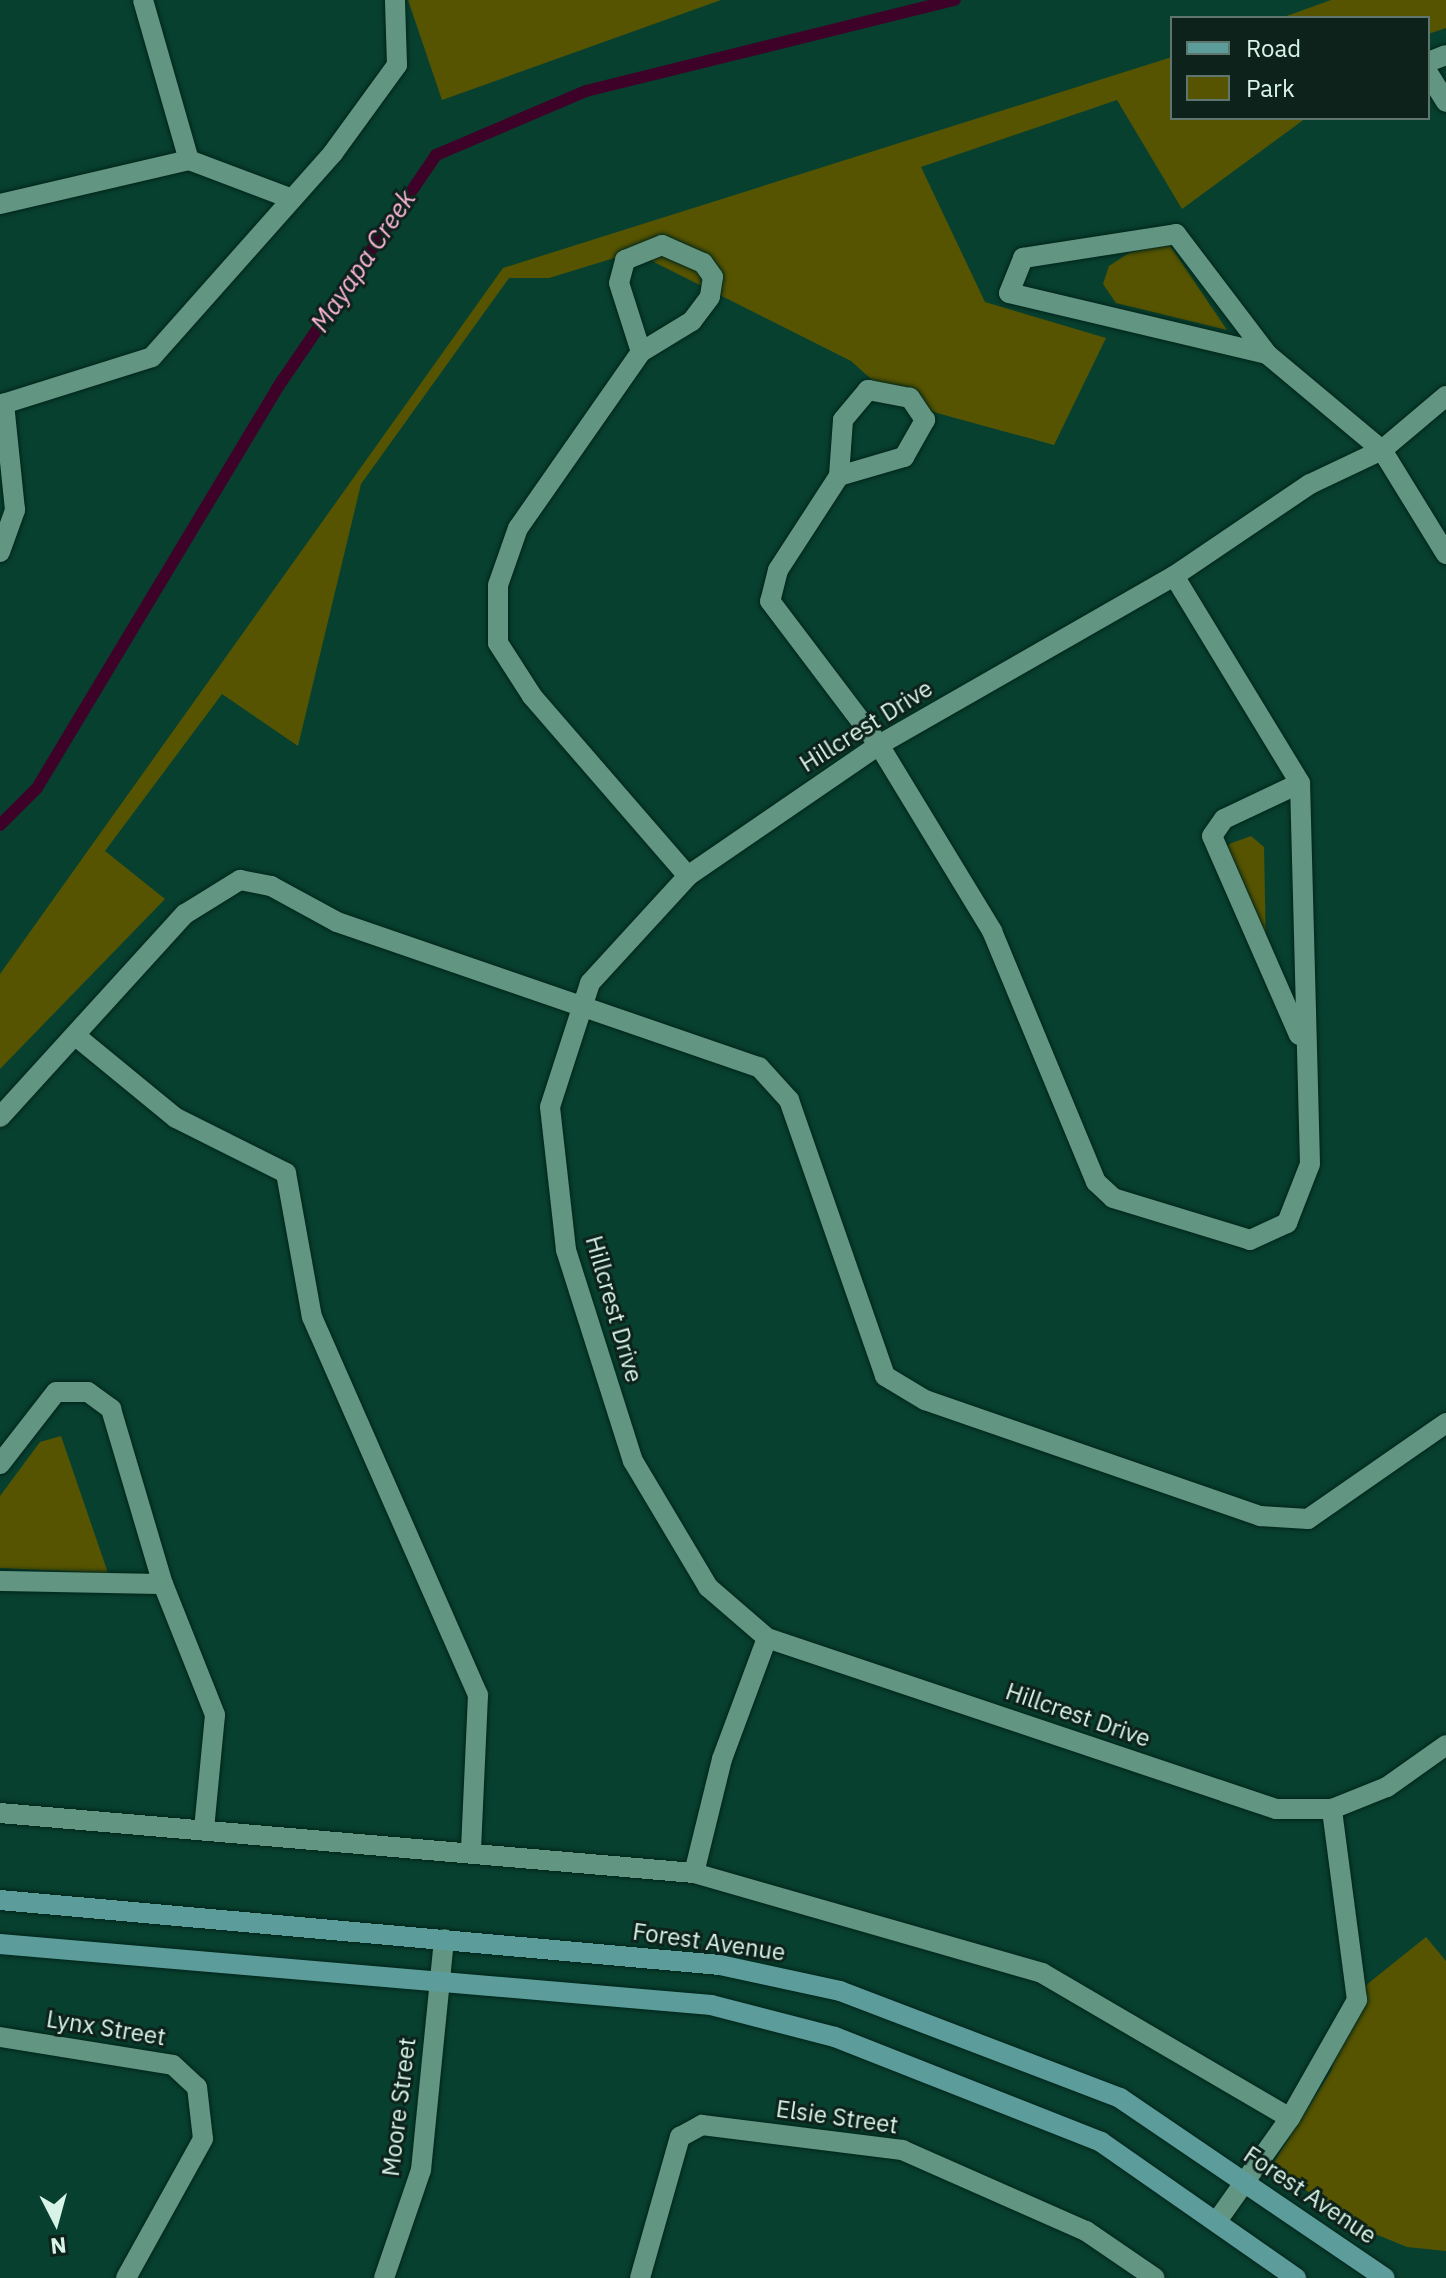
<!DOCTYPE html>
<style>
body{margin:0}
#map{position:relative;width:1446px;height:2278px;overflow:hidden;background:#084030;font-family:"IBM Plex Sans",sans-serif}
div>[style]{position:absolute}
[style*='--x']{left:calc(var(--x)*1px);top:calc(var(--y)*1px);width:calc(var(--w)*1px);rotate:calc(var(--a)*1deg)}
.green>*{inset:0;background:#565400}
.stream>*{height:12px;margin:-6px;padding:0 6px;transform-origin:6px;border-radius:6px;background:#3e0128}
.roads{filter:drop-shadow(0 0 2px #002519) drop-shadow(0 0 2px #002519)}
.street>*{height:20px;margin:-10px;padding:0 10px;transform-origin:10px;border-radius:10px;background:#629582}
.secondary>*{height:20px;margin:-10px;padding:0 10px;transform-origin:10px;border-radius:10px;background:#5c9d9c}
span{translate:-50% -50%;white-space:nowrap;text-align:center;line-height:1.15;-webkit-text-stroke:6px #0d221b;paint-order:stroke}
.street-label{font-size:24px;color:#d8f3e7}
.water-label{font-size:26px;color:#fbb4d6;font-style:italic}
.legend{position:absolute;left:1170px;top:16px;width:260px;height:104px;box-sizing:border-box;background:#0d221b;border:2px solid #5e766d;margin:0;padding:10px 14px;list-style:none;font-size:24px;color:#d8f3e7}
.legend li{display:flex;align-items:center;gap:16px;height:40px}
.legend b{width:40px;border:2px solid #5e766d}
.north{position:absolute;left:16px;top:2182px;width:80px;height:80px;-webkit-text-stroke:6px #0d221b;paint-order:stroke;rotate:174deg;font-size:22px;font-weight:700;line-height:32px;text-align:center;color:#d8f3e7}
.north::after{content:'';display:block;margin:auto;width:28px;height:36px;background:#d8f3e7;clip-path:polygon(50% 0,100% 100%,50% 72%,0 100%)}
</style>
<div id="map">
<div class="green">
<i style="clip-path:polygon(408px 0,721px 0,442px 100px)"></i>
<i style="clip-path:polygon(1331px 0,1446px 0,1446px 28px,1428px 34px,1428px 18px,1281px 18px)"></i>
<i style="clip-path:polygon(1172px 57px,1172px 118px,1306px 118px,1182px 209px,1117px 100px,921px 167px,985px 302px,1106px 338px,1054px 445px,897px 402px,851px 361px,634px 252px,549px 278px,509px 278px,361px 484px,298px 746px,222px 694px,105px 851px,165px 899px,0 1069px,0 974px,503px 268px)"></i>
<i style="clip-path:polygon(1169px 244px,1227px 330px,1116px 303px,1103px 284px,1109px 266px,1129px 253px)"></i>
<i style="clip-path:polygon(1251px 836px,1264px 847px,1266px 952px,1221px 860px,1229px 844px)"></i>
<i style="clip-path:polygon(61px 1436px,108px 1573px,0 1568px,0 1496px,40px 1442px)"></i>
<i style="clip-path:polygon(1426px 1937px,1446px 1961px,1446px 2251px,1407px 2247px,1353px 2225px,1272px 2165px,1331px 2071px,1355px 1994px)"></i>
</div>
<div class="stream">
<i style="--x:0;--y:825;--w:52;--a:-45"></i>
<i style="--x:37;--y:788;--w:475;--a:-59"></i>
<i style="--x:282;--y:381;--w:273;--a:-55.7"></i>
<i style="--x:436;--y:155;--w:163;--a:-23.1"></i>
<i style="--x:586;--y:91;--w:380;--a:-13.9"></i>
</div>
<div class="roads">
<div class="street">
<i style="--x:143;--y:0;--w:166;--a:74"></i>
<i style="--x:1428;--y:62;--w:19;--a:-21"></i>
<i style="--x:1428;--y:73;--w:34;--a:58"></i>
<i style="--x:0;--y:204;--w:194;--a:-13.1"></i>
<i style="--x:189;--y:160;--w:110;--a:20.7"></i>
<i style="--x:662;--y:245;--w:45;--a:23.7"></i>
<i style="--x:703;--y:263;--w:17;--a:54"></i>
<i style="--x:713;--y:277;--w:20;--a:99"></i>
<i style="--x:710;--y:297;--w:30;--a:127"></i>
<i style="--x:692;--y:321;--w:60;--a:148.7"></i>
<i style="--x:641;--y:352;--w:72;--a:-107.7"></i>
<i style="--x:619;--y:283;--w:24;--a:-75"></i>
<i style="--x:625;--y:260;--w:40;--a:-22"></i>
<i style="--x:641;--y:352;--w:215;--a:124.9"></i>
<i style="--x:518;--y:528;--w:60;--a:109.3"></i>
<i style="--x:498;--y:585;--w:58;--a:90"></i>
<i style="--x:498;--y:643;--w:63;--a:57.3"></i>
<i style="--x:532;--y:696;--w:238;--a:49.1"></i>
<i style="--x:1267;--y:354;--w:265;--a:-166.7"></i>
<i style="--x:1009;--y:293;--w:38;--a:-68"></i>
<i style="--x:1023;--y:258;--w:155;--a:-8.9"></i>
<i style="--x:1176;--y:234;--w:151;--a:52.8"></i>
<i style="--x:1267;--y:354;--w:150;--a:39.9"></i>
<i style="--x:1382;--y:450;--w:122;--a:58.4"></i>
<i style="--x:1446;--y:396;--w:84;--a:139.8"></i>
<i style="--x:1382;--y:450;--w:80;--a:154.7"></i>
<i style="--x:1310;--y:484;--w:164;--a:145.9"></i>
<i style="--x:1174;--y:576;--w:340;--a:150.2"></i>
<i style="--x:879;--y:745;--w:232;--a:145.6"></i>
<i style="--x:688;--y:876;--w:145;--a:132.5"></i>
<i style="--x:590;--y:983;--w:130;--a:107.9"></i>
<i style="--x:550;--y:1107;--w:144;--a:83.6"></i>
<i style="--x:566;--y:1250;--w:221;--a:72.4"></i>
<i style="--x:633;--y:1461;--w:147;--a:59.2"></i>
<i style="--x:708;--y:1587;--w:78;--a:40.8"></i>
<i style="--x:767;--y:1638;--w:537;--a:18.57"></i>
<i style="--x:1276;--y:1809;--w:56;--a:0"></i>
<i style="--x:1332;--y:1809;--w:59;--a:-21.8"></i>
<i style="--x:1387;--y:1787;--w:72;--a:-35.4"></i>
<i style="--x:0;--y:405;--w:159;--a:-17.5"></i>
<i style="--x:152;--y:357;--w:273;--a:-48.4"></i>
<i style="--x:333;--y:153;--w:109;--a:-54"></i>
<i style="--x:397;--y:65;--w:65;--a:-91.8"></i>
<i style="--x:839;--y:476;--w:68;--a:-16.3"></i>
<i style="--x:904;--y:457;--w:43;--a:-60.4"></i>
<i style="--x:925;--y:420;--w:27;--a:-124"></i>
<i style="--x:910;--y:398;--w:43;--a:-169.2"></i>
<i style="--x:868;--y:390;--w:39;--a:130"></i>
<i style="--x:843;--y:420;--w:56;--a:94.1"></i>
<i style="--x:839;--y:476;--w:112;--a:123"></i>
<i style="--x:778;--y:570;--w:32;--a:104"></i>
<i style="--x:770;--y:601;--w:181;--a:52.9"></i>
<i style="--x:879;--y:745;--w:218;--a:58.7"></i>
<i style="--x:992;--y:931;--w:272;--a:67.5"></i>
<i style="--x:1096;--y:1182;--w:23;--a:43"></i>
<i style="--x:1113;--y:1198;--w:143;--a:17"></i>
<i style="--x:1250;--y:1240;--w:41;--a:-24.7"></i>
<i style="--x:1287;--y:1223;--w:63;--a:-68.7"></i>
<i style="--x:1310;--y:1164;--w:381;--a:-91.5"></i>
<i style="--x:1300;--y:783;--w:242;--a:-121.3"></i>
<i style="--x:0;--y:552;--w:45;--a:-70.3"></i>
<i style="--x:15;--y:510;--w:107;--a:-95.9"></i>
<i style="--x:1299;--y:1035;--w:217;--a:-113.6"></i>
<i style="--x:1212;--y:836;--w:21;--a:-55"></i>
<i style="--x:1224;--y:819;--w:84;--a:-25.3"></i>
<i style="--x:76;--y:1036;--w:129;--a:39.4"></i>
<i style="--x:176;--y:1118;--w:123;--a:26.6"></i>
<i style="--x:286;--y:1173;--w:146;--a:79.8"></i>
<i style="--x:312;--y:1317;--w:413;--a:66.3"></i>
<i style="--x:478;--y:1695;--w:155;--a:92.6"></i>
<i style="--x:0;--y:1117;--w:275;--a:-47.7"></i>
<i style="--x:185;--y:914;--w:65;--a:-31.7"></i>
<i style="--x:240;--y:880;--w:32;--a:11"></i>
<i style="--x:271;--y:886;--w:75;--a:28.6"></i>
<i style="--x:337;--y:922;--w:446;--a:19"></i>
<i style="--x:759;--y:1067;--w:45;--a:47.7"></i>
<i style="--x:789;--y:1100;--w:292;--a:70.8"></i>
<i style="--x:885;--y:1376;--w:47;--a:31"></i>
<i style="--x:925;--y:1400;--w:355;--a:19.1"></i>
<i style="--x:1260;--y:1516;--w:48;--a:3.6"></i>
<i style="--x:1308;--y:1519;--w:168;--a:-34.8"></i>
<i style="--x:0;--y:1464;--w:91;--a:-52.1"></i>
<i style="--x:56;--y:1392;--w:32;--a:0"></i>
<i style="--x:88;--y:1392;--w:29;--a:36"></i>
<i style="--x:111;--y:1409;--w:183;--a:73.5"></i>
<i style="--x:163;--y:1584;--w:141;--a:68.3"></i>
<i style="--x:215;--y:1715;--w:115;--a:95.5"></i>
<i style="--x:0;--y:1581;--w:163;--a:1.1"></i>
<i style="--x:767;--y:1638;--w:129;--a:110.4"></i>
<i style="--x:722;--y:1759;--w:117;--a:103.8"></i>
<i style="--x:694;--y:1873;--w:362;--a:16"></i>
<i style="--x:1042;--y:1973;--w:287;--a:30.3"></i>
<i style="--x:1290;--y:2118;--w:136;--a:-60.4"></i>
<i style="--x:1357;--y:2000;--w:193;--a:-97.5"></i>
<i style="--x:0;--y:1813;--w:697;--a:4.94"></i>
<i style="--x:0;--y:2037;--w:175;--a:9.2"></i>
<i style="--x:173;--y:2065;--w:33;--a:43"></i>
<i style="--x:197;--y:2087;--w:52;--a:83.4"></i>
<i style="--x:203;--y:2139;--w:159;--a:119"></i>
<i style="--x:1217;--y:2221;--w:126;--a:-54.7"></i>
<i style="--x:384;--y:2278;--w:114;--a:-71.1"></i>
<i style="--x:421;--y:2170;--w:232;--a:-84.3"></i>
<i style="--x:640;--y:2278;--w:147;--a:-74.2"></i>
<i style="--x:680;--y:2137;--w:25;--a:-29"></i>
<i style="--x:702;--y:2125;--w:202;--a:7.1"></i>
<i style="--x:902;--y:2150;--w:201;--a:23.8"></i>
<i style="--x:1086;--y:2231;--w:83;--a:34.3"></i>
</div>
<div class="secondary">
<i style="--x:0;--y:1900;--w:723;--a:5.16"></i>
<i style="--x:720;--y:1965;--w:123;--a:12.2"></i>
<i style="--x:840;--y:1991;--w:300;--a:20.9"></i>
<i style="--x:1120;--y:2098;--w:320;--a:34.2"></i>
<i style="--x:0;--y:1944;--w:714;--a:4.9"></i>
<i style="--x:711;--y:2005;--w:128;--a:14.5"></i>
<i style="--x:835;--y:2037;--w:286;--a:21.5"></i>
<i style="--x:1101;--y:2142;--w:238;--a:34.9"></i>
</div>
</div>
<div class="street-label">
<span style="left:866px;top:726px;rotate:-32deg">Hillcrest Drive</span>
<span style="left:614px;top:1309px;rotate:74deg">Hillcrest Drive</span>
<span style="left:1078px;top:1715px;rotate:19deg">Hillcrest Drive</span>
<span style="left:709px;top:1942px;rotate:8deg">Forest Avenue</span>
<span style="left:106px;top:2028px;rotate:9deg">Lynx Street</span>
<span style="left:399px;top:2107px;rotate:-83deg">Moore Street</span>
<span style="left:837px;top:2117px;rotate:8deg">Elsie Street</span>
<span style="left:1310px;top:2195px;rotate:34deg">Forest Avenue</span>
</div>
<div class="water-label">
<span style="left:363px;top:261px;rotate:-56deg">Mayapa Creek</span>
</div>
<ul class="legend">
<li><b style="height:10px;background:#5c9d9c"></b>Road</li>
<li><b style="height:22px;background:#565400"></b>Park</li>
</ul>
<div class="north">N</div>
</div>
